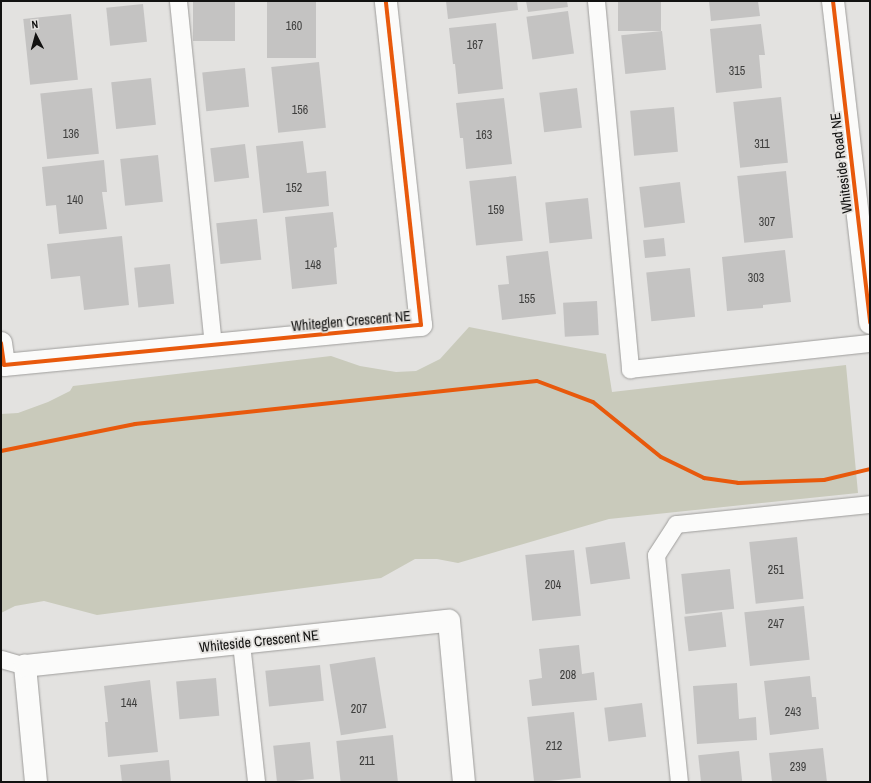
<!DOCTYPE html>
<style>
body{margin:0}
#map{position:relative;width:871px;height:783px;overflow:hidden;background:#e3e2e0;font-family:"Archivo Narrow",sans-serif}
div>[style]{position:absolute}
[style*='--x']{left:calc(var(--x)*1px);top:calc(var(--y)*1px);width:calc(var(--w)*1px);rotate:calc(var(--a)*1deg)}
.green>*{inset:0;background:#c9cabb}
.building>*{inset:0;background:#c4c3c2;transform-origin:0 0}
.roads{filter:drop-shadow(0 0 1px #9e9d9b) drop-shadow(0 0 1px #9e9d9b)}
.service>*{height:17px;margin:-8.5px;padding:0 8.5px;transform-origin:8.5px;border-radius:8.5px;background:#fbfbfa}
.minor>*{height:22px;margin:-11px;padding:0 11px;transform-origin:11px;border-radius:11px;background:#fbfbfa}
.cycleway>*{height:4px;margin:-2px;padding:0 2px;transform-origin:2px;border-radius:2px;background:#e8590c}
span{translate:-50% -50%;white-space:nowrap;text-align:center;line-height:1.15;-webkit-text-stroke:3.5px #e4e2df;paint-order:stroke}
.number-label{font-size:12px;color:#3e3e3d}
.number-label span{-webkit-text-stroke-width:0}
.street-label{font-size:14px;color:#121211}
.frame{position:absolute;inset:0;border:2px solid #121211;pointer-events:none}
.north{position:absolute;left:16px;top:16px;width:40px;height:40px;-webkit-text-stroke:3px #e4e2df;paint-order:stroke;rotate:354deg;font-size:11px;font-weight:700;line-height:16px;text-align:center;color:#121211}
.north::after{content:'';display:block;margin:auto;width:14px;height:18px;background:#121211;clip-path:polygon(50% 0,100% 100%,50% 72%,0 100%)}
</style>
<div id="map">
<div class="green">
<i style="clip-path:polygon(469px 327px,606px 354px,612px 392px,846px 365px,858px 493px,609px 519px,458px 563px,437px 559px,415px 559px,381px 578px,97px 615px,44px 601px,15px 606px,1px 613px,1px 414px,18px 413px,48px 402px,70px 391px,73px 386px,331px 356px,360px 366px,396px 372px,416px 371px,440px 359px)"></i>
</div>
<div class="building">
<i style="left:193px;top:1px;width:42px;height:40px"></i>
<i style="left:267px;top:1px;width:49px;height:57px"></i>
<i style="clip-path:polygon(446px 1px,517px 1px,518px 10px,448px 19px)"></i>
<i style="clip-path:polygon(526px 1px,567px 1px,568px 7px,528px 12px)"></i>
<i style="left:618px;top:1px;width:43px;height:30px"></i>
<i style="clip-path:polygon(709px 1px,758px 1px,760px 16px,711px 21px)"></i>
<i style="left:143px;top:4px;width:38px;height:37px;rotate:84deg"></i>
<i style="left:568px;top:11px;width:43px;height:42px;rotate:82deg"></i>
<i style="left:71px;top:14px;width:66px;height:48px;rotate:84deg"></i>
<i style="clip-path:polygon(496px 23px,503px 89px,458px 94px,455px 64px,453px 64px,449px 28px)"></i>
<i style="clip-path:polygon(761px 24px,765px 55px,759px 55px,762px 88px,716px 93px,710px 29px)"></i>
<i style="left:662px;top:31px;width:39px;height:41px;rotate:84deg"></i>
<i style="left:319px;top:62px;width:66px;height:48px;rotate:84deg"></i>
<i style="left:245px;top:68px;width:39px;height:43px;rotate:84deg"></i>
<i style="left:151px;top:78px;width:47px;height:40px;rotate:84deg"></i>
<i style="left:92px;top:88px;width:66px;height:52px;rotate:84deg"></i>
<i style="left:577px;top:88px;width:40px;height:38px;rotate:83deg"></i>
<i style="left:781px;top:97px;width:66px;height:48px;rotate:84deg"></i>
<i style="clip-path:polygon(504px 98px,512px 164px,466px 169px,463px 138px,460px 138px,456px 103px)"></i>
<i style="left:674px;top:107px;width:45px;height:44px;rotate:85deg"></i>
<i style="clip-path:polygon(303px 141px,307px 173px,326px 171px,329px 206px,263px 213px,256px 146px)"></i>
<i style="left:245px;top:144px;width:34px;height:35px;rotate:83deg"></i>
<i style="left:158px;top:155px;width:47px;height:38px;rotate:84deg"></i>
<i style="clip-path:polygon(104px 160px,107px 192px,102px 192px,107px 229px,59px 234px,56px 205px,46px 206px,42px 167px)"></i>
<i style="left:786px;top:171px;width:67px;height:49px;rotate:84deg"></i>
<i style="left:516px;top:176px;width:65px;height:47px;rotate:84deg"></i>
<i style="left:680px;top:182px;width:41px;height:41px;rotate:83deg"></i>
<i style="left:588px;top:198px;width:41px;height:43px;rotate:84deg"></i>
<i style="clip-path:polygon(333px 212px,337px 247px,334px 248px,337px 284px,292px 289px,285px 217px)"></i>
<i style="left:257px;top:219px;width:41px;height:41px;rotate:84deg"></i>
<i style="clip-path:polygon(122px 236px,129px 305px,84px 310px,80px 276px,51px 279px,47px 244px)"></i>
<i style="left:664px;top:238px;width:18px;height:21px;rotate:84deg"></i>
<i style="clip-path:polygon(785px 250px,791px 302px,763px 305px,763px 308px,727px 311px,722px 257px)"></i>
<i style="clip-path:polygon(548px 251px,556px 314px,502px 320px,498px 285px,509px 284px,506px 256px)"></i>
<i style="left:170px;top:264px;width:40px;height:36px;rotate:84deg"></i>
<i style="left:690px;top:268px;width:49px;height:44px;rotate:84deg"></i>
<i style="left:597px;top:301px;width:34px;height:34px;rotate:87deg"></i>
<i style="left:797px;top:537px;width:62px;height:48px;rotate:84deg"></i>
<i style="left:625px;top:542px;width:37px;height:40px;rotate:82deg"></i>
<i style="left:574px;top:550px;width:66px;height:49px;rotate:84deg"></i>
<i style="left:730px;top:569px;width:40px;height:49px;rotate:84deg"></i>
<i style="left:804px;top:606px;width:54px;height:60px;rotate:84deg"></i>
<i style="left:722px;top:612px;width:35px;height:38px;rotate:83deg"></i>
<i style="clip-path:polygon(579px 645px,582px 674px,594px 672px,597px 700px,532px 706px,529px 680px,542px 678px,539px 649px)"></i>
<i style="left:375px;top:657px;width:72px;height:46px;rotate:81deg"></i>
<i style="left:320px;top:665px;width:36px;height:55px;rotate:84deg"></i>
<i style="clip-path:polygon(810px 676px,812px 697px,816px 697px,819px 729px,770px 735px,764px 681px)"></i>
<i style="left:216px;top:678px;width:38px;height:40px;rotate:85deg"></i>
<i style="clip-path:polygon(150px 680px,158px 752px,108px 757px,105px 722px,108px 722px,104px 686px)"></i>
<i style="clip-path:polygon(737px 683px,739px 719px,756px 717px,757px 740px,697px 744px,693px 686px)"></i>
<i style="left:642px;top:703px;width:34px;height:38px;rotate:83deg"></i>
<i style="left:574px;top:712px;width:66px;height:47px;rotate:84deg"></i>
<i style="left:393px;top:735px;width:47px;height:57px;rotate:84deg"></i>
<i style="left:310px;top:742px;width:37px;height:37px;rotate:84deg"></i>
<i style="clip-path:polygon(823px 748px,827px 782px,772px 782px,769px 753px)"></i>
<i style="left:739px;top:751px;width:31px;height:41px;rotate:84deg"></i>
<i style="clip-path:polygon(169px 760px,171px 782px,122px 782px,120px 765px)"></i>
</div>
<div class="roads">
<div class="service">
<i style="--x:178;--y:1;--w:345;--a:84.2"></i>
<i style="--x:596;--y:1;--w:370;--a:84.7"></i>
<i style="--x:630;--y:369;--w:241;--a:-6.2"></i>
<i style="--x:241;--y:643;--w:140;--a:83.8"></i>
<i style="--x:1;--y:659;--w:25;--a:16"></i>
<i style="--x:679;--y:782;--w:228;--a:-95.8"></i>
<i style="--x:656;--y:555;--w:37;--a:-57"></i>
<i style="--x:676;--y:524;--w:195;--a:-5.9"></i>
</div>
<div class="minor">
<i style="--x:833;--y:1;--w:324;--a:83.4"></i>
<i style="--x:1;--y:343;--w:22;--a:82"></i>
<i style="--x:4;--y:365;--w:419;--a:-5.5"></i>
<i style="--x:421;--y:325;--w:326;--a:-96.2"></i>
<i style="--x:36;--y:782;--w:117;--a:-95.4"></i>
<i style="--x:25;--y:666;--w:426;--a:-6.1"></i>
<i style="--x:449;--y:621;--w:162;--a:84.7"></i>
</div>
</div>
<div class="cycleway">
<i style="--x:833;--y:1;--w:324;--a:83.4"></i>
<i style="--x:1;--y:343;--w:22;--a:82"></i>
<i style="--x:4;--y:365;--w:419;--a:-5.5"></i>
<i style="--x:421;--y:325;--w:326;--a:-96.2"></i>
<i style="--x:1;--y:451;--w:137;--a:-11.4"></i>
<i style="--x:135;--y:424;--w:404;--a:-6.1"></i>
<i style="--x:537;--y:381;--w:60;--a:20.6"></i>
<i style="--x:593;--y:402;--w:87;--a:39"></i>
<i style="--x:661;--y:457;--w:48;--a:26"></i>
<i style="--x:704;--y:478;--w:34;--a:8"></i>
<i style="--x:738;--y:483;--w:86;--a:-2"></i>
<i style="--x:824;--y:480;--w:47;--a:-13.4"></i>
</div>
<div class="number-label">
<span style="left:294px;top:27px">160</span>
<span style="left:475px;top:46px">167</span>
<span style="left:737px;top:72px">315</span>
<span style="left:300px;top:111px">156</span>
<span style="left:71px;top:135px">136</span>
<span style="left:484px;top:136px">163</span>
<span style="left:762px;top:145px">311</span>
<span style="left:294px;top:189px">152</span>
<span style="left:75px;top:201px">140</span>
<span style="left:496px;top:211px">159</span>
<span style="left:767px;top:223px">307</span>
<span style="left:313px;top:266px">148</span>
<span style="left:756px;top:279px">303</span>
<span style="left:527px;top:300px">155</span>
<span style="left:776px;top:571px">251</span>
<span style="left:553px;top:586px">204</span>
<span style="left:776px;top:625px">247</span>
<span style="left:568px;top:676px">208</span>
<span style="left:129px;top:704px">144</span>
<span style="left:359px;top:710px">207</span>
<span style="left:793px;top:713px">243</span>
<span style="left:554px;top:747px">212</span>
<span style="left:367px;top:762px">211</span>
<span style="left:798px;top:768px">239</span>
</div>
<div class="street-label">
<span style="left:841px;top:163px;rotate:-97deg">Whiteside Road NE</span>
<span style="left:351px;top:321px;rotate:-5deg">Whiteglen Crescent NE</span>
<span style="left:259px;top:641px;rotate:-6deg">Whiteside Crescent NE</span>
</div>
<div class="frame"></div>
<div class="north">N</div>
</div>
